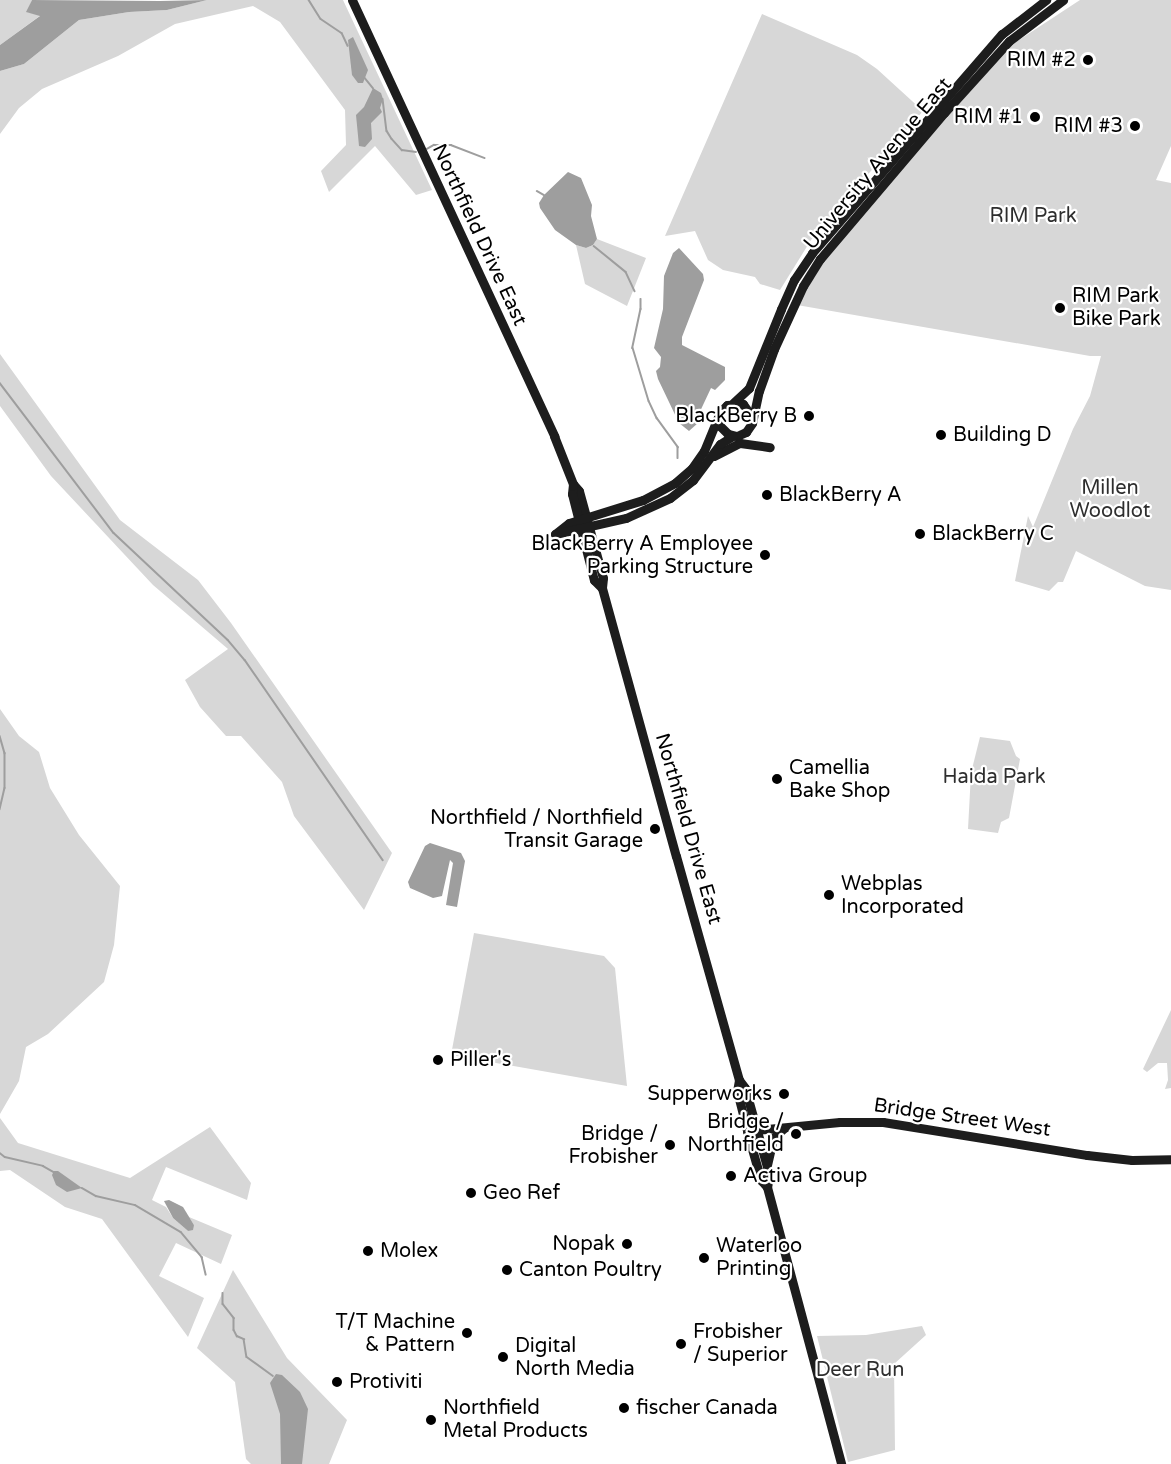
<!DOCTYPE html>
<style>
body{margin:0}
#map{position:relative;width:1171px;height:1464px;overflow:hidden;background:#fff;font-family:"Varela Round",sans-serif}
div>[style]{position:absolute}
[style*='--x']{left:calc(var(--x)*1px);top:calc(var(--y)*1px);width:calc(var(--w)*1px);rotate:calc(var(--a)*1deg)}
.green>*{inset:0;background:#d7d7d7}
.water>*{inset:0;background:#9e9e9e}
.stream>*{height:1.5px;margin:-0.75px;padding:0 0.75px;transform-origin:0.75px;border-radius:0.75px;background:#9e9e9e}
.secondary>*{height:9px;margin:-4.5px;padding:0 4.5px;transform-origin:4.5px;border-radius:4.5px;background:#1d1d1d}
.dots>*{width:16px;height:16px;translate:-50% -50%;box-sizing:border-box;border:3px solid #fff;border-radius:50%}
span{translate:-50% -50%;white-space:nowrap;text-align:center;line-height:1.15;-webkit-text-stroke:4.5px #fff;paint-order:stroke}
.poi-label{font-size:20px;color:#000}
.right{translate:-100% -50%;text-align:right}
.left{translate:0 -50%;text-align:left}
.street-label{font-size:20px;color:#000}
.park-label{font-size:20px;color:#2e2e2e}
</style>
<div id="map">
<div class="green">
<i style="clip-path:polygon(0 0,32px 0,27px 12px,41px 15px,0 45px)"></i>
<i style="clip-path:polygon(207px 0,343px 0,432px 190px,416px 195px,375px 146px,329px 192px,321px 171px,346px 145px,345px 110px,280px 22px,253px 6px,175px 24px,118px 56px,42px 89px,19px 108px,0 134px,0 71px,24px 64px,79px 20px,129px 12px,167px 10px)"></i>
<i style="clip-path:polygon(1080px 0,1171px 0,1171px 146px,1156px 180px,1171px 183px,1171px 590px,1145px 586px,1076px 551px,1063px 582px,1058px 582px,1049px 591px,1015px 581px,1028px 516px,1033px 527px,1073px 429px,1090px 396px,1101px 356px,1090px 356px,797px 305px,812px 276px,834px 246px,1010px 46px)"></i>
<i style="clip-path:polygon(762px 14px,857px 55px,877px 69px,923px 111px,811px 240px,780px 290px,760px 284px,755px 277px,723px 270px,708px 260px,695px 231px,665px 236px)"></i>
<i style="clip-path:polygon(597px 239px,646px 258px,627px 306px,585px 284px,576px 245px,586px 248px,593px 245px)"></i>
<i style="clip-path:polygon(0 354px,120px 520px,198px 580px,231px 623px,392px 853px,364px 910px,294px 816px,282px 782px,241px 736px,226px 736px,200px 707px,185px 680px,228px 649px,153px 585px,51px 476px,0 406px)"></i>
<i style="clip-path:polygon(0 709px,19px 736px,39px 752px,50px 788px,79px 835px,120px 886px,114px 945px,104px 982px,48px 1034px,26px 1047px,19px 1081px,0 1114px)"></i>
<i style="clip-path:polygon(980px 737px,1010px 741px,1016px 756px,1020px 759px,1009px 818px,1001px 822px,998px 833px,968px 829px,971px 773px)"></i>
<i style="clip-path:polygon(474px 933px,604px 956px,615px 968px,627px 1086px,451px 1055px)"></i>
<i style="clip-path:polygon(1171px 1010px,1171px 1088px,1165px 1089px,1168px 1080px,1167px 1063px,1158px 1063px,1147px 1072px,1143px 1069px)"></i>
<i style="clip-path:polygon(0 1118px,18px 1143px,130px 1178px,210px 1127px,251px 1183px,247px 1200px,166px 1167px,152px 1200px,166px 1207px,173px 1218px,188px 1231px,194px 1225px,189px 1217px,232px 1235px,221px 1264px,176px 1243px,159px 1276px,204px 1298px,188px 1337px,102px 1219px,65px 1207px,10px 1170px,0 1171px)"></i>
<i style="clip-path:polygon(233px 1270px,287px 1358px,347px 1420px,329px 1464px,251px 1464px,246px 1459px,235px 1382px,197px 1348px)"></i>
<i style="clip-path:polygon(922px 1326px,926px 1335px,894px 1364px,895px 1450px,848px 1462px,817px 1336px,866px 1335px)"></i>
</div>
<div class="water">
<i style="clip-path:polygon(32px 0,160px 1px,207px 0,167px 10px,129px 12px,79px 20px,24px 64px,0 71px,0 45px,40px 16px,26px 12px)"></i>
<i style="clip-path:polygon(353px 37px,368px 70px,363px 83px,358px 83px,352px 75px,348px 40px)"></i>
<i style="clip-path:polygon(373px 88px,381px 93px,383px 99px,380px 108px,382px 112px,371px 123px,372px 139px,365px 147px,359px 146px,356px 115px,364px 107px)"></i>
<i style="clip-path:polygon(568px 172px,581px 178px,592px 205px,591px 216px,597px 239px,593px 245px,586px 248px,576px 245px,555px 230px,540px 208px,539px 203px,544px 195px)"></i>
<i style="clip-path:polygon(679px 248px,703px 274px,704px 280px,682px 337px,682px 345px,725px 367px,725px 380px,715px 390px,711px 388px,696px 420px,698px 423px,689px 431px,679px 423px,658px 379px,656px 371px,660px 367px,661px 357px,654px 348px,663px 309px,664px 276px,673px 253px)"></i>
<i style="clip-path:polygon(430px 843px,461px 853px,465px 861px,457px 907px,446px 905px,453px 863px,450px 860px,442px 896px,433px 898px,410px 888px,408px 882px,425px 846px)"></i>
<i style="clip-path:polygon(54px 1171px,58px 1171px,82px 1188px,67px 1192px,56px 1185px,52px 1175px)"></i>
<i style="clip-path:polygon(169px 1200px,183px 1207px,194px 1225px,193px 1230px,188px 1231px,173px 1218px,164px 1201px)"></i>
<i style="clip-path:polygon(276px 1374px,282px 1375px,300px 1392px,308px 1409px,302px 1464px,281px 1464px,280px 1414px,270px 1383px)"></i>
</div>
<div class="stream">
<i style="--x:309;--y:0;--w:22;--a:58"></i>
<i style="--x:321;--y:19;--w:25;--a:34"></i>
<i style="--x:342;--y:33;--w:14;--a:65"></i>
<i style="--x:365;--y:78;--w:13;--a:51"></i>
<i style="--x:383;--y:99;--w:32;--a:83"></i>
<i style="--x:387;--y:131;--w:9;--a:58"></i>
<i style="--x:392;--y:139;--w:15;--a:48"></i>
<i style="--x:402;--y:150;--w:14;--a:8"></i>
<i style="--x:427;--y:149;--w:8;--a:-30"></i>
<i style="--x:434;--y:145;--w:17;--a:0"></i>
<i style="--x:451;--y:145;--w:36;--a:21"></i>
<i style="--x:537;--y:191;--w:8;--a:30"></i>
<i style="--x:594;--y:246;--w:41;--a:39.1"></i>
<i style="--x:626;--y:272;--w:21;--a:65"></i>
<i style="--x:641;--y:299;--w:10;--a:90"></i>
<i style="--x:641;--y:309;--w:40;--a:102"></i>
<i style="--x:633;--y:348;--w:55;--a:73.2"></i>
<i style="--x:649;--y:401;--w:19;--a:65"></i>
<i style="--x:657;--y:418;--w:36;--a:54"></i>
<i style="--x:678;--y:447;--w:11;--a:90"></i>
<i style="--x:0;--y:383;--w:188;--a:52.8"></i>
<i style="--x:114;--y:533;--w:156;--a:43.2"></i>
<i style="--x:228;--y:640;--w:26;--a:50"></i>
<i style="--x:245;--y:660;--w:243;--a:55.4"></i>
<i style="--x:0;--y:736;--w:18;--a:74"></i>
<i style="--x:5;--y:753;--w:35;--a:90"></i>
<i style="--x:5;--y:788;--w:22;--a:103"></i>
<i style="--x:0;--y:1153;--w:6;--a:39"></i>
<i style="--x:5;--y:1157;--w:39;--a:13"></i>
<i style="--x:43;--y:1166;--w:13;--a:29"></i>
<i style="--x:82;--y:1188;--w:16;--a:30"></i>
<i style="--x:96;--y:1196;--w:40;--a:13"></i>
<i style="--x:135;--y:1205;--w:53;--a:30.4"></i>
<i style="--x:181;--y:1232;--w:33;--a:50"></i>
<i style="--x:202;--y:1257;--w:18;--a:77"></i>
<i style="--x:223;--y:1293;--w:11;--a:90"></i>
<i style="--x:223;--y:1304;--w:18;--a:52"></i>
<i style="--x:234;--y:1318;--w:12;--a:90"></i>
<i style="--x:234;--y:1330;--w:7;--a:63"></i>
<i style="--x:237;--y:1336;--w:8;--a:23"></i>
<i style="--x:244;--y:1339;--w:18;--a:81"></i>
<i style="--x:247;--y:1357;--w:32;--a:36"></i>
</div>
<div class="secondary">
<i style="--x:352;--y:0;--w:481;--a:65.1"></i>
<i style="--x:554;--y:436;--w:52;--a:68.4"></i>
<i style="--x:573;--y:484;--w:9;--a:49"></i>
<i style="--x:579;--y:491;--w:90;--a:74.6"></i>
<i style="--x:603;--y:578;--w:10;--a:96"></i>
<i style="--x:602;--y:588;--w:278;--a:74.6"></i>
<i style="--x:676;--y:856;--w:233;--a:74.3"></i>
<i style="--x:739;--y:1080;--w:10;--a:53"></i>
<i style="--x:745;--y:1088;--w:82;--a:74.4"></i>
<i style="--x:767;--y:1167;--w:10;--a:79"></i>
<i style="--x:769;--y:1177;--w:10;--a:101"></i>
<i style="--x:767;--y:1187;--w:287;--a:75"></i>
<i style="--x:733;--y:403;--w:22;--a:-43"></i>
<i style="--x:749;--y:388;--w:85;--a:-67.9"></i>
<i style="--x:781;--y:309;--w:32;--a:-66"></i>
<i style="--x:794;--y:280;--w:32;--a:-56"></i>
<i style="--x:812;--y:253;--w:290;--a:-49.1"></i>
<i style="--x:1002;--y:34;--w:56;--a:-37.7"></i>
<i style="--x:719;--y:415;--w:11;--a:85"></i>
<i style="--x:720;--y:426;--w:11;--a:45"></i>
<i style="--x:728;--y:434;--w:9;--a:13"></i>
<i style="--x:737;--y:436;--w:10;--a:-24"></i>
<i style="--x:746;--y:432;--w:11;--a:-56"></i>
<i style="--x:752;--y:423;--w:33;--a:-78"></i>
<i style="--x:759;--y:391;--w:45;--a:-70.3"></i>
<i style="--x:774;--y:349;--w:69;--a:-65.3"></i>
<i style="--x:803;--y:286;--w:32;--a:-58"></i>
<i style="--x:820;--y:259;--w:192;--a:-49.7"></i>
<i style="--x:944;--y:113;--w:97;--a:-47.9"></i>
<i style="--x:1009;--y:41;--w:68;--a:-37.2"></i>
<i style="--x:714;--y:456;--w:29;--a:-27"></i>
<i style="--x:740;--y:443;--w:30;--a:8"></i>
<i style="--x:573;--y:484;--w:10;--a:96"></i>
<i style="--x:572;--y:494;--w:89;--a:75.7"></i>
<i style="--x:594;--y:580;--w:11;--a:45"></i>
<i style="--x:555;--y:534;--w:18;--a:-38"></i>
<i style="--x:569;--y:523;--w:77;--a:-17.3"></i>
<i style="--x:643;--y:500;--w:36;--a:-28"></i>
<i style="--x:675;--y:483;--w:23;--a:-41"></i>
<i style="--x:692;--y:468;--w:21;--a:-55"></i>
<i style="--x:704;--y:451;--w:42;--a:-67.7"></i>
<i style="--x:720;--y:412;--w:10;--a:-45"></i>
<i style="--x:727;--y:405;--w:16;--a:-4"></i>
<i style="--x:743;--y:404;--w:16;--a:55"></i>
<i style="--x:555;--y:534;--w:73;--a:-12.7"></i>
<i style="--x:626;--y:518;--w:48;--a:-24.4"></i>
<i style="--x:670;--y:498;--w:29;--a:-38"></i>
<i style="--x:693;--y:480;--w:45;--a:-53.1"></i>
<i style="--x:720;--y:444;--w:15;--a:-32"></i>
<i style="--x:739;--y:1080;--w:11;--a:100"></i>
<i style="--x:737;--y:1091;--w:53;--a:75.7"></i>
<i style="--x:750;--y:1142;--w:40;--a:74"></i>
<i style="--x:761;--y:1180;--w:9;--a:49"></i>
<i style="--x:747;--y:1131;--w:93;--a:-5.5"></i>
<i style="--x:840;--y:1122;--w:43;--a:0"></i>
<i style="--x:883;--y:1122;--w:207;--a:9.2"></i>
<i style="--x:1087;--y:1155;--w:45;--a:6.3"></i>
<i style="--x:1132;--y:1160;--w:39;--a:-1"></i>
<i style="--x:767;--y:1165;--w:28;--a:-77"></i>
<i style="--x:773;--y:1138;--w:15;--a:-42"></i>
</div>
<div class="dots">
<i style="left:1088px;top:60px;background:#000"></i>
<i style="left:1035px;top:117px;background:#000"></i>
<i style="left:1135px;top:126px;background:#000"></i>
<i style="left:1060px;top:308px;background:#000"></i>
<i style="left:809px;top:416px;background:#000"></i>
<i style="left:941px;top:435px;background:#000"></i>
<i style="left:767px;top:495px;background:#000"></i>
<i style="left:920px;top:534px;background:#000"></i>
<i style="left:765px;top:555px;background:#000"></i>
<i style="left:777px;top:779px;background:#000"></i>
<i style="left:655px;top:829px;background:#000"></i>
<i style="left:829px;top:895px;background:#000"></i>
<i style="left:438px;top:1060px;background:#000"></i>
<i style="left:784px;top:1094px;background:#000"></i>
<i style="left:796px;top:1134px;background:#000"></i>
<i style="left:670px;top:1145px;background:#000"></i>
<i style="left:731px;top:1176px;background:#000"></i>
<i style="left:471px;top:1193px;background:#000"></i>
<i style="left:627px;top:1244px;background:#000"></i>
<i style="left:368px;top:1251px;background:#000"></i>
<i style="left:704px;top:1258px;background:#000"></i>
<i style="left:507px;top:1270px;background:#000"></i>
<i style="left:467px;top:1333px;background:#000"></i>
<i style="left:681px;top:1344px;background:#000"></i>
<i style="left:503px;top:1357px;background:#000"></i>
<i style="left:337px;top:1382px;background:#000"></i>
<i style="left:624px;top:1408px;background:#000"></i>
<i style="left:431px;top:1420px;background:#000"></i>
</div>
<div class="poi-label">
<span class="right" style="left:1076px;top:60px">RIM #2</span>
<span class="right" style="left:1023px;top:117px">RIM #1</span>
<span class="right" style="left:1123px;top:126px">RIM #3</span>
<span class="left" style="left:1072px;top:308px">RIM Park<br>Bike Park</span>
<span class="right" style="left:797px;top:416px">BlackBerry B</span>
<span class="left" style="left:953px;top:435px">Building D</span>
<span class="left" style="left:779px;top:495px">BlackBerry A</span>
<span class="left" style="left:932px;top:534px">BlackBerry C</span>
<span class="right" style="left:753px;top:556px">BlackBerry A Employee<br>Parking Structure</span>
<span class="left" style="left:789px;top:780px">Camellia<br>Bake Shop</span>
<span class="right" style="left:643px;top:830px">Northfield / Northfield<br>Transit Garage</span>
<span class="left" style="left:841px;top:896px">Webplas<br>Incorporated</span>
<span class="left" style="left:450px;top:1060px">Piller's</span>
<span class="right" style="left:772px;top:1094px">Supperworks</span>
<span class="right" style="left:784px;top:1134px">Bridge /<br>Northfield</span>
<span class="right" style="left:658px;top:1146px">Bridge /<br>Frobisher</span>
<span class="left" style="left:743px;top:1176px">Activa Group</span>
<span class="left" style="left:483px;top:1193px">Geo Ref</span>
<span class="right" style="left:615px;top:1244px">Nopak</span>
<span class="left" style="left:716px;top:1258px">Waterloo<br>Printing</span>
<span class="left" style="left:380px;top:1251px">Molex</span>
<span class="left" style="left:519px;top:1270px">Canton Poultry</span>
<span class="right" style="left:455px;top:1334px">T/T Machine<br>&amp; Pattern</span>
<span class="left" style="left:693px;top:1344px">Frobisher<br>/ Superior</span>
<span class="left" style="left:515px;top:1358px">Digital<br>North Media</span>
<span class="left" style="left:349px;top:1382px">Protiviti</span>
<span class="left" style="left:443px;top:1420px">Northfield<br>Metal Products</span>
<span class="left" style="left:636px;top:1408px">fischer Canada</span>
</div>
<div class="street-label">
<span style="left:878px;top:164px;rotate:-50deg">University Avenue East</span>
<span style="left:479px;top:235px;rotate:65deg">Northfield Drive East</span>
<span style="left:688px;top:829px;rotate:74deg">Northfield Drive East</span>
<span style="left:962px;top:1118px;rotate:8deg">Bridge Street West</span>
</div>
<div class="park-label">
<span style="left:1033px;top:216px">RIM Park</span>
<span style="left:1110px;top:500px">Millen<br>Woodlot</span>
<span style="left:994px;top:777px">Haida Park</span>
<span style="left:860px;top:1370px">Deer Run</span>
</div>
</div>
